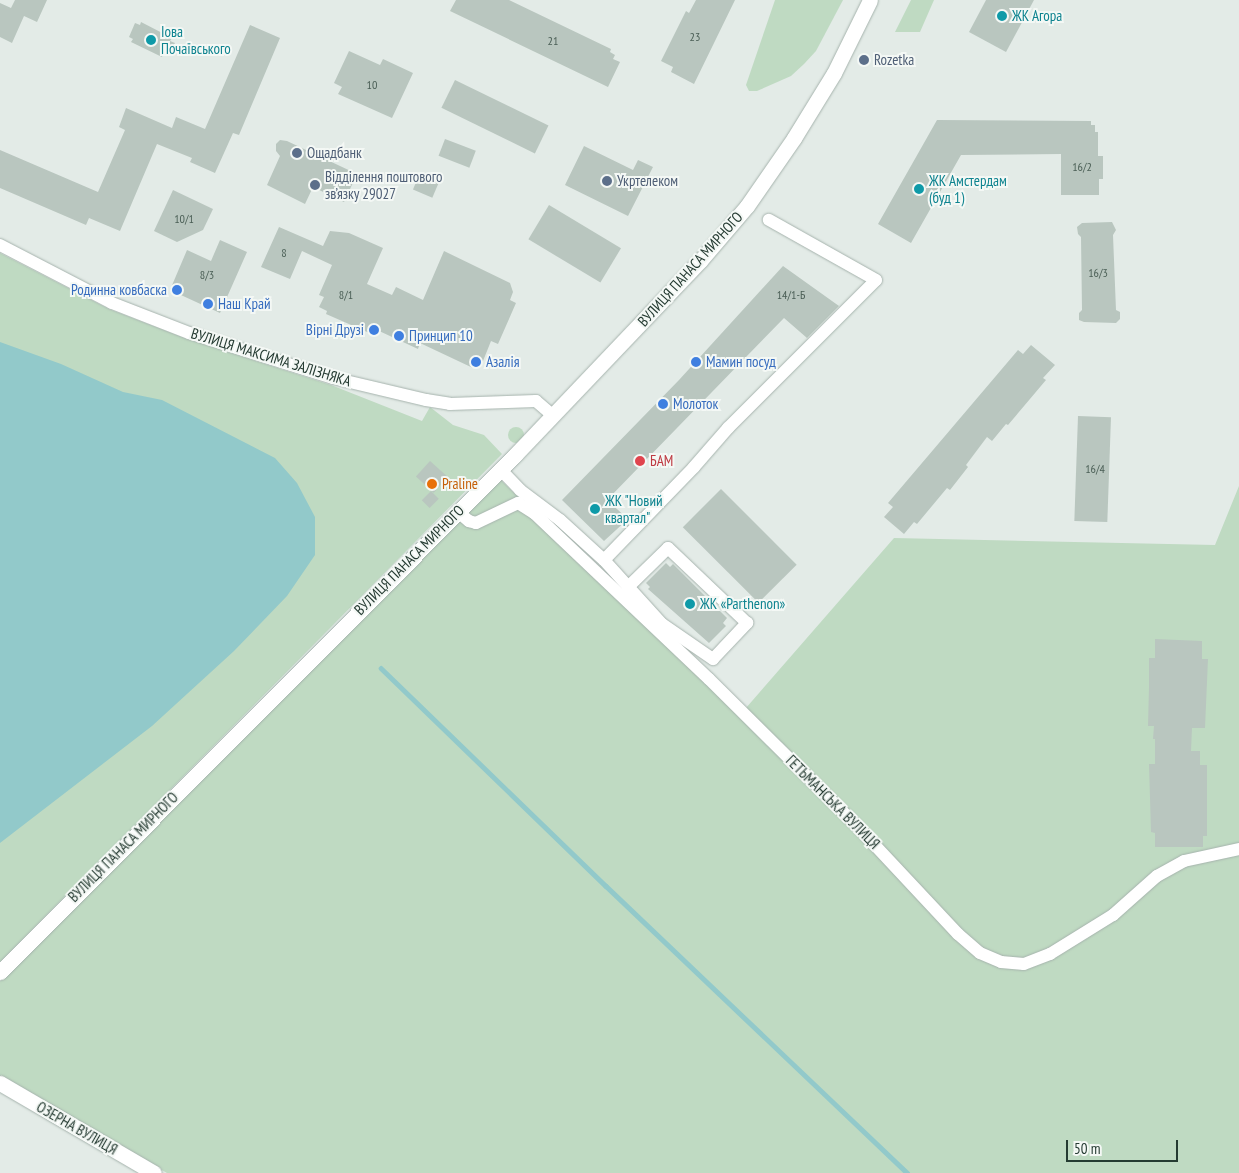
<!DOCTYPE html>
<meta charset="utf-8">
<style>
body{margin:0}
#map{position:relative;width:1239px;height:1173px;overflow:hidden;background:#e3ebe7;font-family:"PT Sans Narrow",sans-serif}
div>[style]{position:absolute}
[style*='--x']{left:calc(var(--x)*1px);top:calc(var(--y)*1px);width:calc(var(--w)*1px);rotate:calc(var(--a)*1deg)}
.green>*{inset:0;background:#bfdac2}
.round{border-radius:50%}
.water>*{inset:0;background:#92c9ca}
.stream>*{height:4.5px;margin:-2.25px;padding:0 2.25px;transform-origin:2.25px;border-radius:2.25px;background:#92c9ca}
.building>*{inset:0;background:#b9c6bf;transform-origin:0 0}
.roads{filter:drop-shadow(0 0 1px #a6b3ad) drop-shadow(0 0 1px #a6b3ad)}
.minor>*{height:12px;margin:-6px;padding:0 6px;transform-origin:6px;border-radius:6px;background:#fff}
.tertiary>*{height:15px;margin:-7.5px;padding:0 7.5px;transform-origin:7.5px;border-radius:7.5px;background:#fff}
.secondary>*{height:15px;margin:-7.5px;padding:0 7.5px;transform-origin:7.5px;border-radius:7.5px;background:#fff}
.dots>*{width:14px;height:14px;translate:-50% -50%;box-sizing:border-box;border:2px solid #f4f8f5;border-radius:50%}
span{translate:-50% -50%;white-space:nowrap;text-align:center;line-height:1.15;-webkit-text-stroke:4px #f4f8f5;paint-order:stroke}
.number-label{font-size:12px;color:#4a5e55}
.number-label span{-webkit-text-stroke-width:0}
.culture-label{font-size:15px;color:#0d838f}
.left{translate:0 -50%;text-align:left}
.service-label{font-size:15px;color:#4e5e75}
.street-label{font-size:15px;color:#253b32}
.shop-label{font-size:15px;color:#366cbe}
.right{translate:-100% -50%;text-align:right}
.health-label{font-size:15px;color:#be3a42}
.food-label{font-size:15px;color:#c56008}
.scale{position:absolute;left:1066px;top:1140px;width:112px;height:22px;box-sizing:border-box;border:2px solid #253b32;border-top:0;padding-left:6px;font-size:15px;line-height:18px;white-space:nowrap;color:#253b32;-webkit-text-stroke:4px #f4f8f5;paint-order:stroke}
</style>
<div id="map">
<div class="green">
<i style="clip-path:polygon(775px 0,843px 0,816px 51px,804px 64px,791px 76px,757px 91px,749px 91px,746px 85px)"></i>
<i style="clip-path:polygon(911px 0,934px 0,920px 32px,895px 32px)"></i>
<i style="clip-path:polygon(0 253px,109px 309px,187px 339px,331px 385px,422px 421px,430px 407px,453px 425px,484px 435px,502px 454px,0 962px)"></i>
<i class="round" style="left:508px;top:427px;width:16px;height:16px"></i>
<i style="clip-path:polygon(500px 479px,739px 716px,894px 538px,1215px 545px,1239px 486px,1239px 1173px,167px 1173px,0 1076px,0 981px)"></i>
</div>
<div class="water">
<i style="clip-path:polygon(0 342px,61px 364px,123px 392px,162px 400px,275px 458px,297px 483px,315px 517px,315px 555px,287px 596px,234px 651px,152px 726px,0 843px)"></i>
</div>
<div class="stream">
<i style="--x:381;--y:668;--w:313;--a:44.1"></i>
<i style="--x:606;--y:886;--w:416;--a:43.6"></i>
</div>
<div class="building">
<i style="clip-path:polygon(15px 0,47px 0,37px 22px,24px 16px,12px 43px,0 37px,0 3px,11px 8px)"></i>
<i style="clip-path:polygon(456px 0,509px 0,611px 49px,610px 52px,615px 55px,613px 59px,620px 62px,608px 87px,450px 11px)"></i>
<i style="clip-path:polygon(696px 0,735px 0,694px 84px,671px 72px,673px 67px,661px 61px,686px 11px,689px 13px)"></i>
<i style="clip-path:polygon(986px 0,1034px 0,1006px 52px,969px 32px)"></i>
<i style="clip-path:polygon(141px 22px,172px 38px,170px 41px,175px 43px,168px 56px,163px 54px,162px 57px,131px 42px,133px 39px,129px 37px,135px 23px,140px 25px)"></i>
<i style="clip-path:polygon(250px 25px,280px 38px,239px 135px,233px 133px,215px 173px,190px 162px,192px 158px,157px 144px,120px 231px,89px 218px,86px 225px,0 188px,0 150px,98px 192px,125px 130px,119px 127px,126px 108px,172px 128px,176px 117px,205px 129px)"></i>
<i style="clip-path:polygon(349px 51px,380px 65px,383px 59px,413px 73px,392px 118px,338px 94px,342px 87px,334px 83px)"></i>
<i style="left:455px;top:80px;width:104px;height:31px;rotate:26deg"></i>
<i style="clip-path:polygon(937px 120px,1091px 121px,1091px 125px,1095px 125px,1095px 132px,1098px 132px,1098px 156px,1103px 156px,1103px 179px,1099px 179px,1099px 195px,1061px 195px,1061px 154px,961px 155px,911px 243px,878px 224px)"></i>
<i style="left:445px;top:139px;width:33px;height:18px;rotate:21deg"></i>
<i style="clip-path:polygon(280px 140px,287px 141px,357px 174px,344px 202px,313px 187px,305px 204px,267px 185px,280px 156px,276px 151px,276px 144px)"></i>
<i style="clip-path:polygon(584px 146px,633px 170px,638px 160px,653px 167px,628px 216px,565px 185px)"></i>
<i style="left:420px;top:173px;width:21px;height:18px;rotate:23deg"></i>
<i style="clip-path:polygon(173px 190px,213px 209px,203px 230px,177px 242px,154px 231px)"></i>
<i style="left:549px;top:205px;width:84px;height:40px;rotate:31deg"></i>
<i style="clip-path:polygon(1112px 222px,1116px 230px,1113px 235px,1116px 310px,1120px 312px,1120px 319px,1116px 323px,1084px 322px,1079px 320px,1079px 313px,1082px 310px,1081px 237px,1078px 234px,1077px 227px,1082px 223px)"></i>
<i style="clip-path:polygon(279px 227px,323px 246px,330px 231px,349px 233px,383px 248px,367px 284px,392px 295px,396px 287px,423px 300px,444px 251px,510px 283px,513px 292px,510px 300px,516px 303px,498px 344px,491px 341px,481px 366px,473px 368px,420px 343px,418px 349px,377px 330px,374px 335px,326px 314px,327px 311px,319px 307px,324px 297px,319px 295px,332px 265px,302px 251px,290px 279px,261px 267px)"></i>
<i style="clip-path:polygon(220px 240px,247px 252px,220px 313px,170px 290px,187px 250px,211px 261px)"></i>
<i style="clip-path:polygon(783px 266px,839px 306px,807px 338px,784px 318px,607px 500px,628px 519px,604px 541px,562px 500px,679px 380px)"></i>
<i style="clip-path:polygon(1031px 345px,1055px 365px,1043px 378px,1046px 380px,1008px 425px,1006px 424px,992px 441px,987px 437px,966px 465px,968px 467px,950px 490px,947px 488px,917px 524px,914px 522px,904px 534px,884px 517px,893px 507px,888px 503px,1018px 350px,1023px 354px)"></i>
<i style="left:1078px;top:416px;width:33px;height:105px;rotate:2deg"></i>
<i style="left:430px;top:461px;width:24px;height:21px;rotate:42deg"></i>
<i style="left:721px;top:489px;width:107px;height:54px;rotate:45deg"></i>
<i style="left:431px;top:491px;width:11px;height:13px;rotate:45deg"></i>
<i style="clip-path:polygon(666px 563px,670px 567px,673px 564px,727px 618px,723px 623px,726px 626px,709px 643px,648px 589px,650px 587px,646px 583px)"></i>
<i style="clip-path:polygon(1155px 639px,1202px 641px,1202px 659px,1208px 659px,1205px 728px,1192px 728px,1191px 751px,1200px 751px,1200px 765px,1207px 765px,1207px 836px,1203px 836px,1203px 847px,1155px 847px,1155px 833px,1151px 832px,1149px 764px,1155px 764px,1155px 739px,1153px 739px,1154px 726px,1148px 726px,1149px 687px,1149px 658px,1155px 658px)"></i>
</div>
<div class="roads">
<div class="minor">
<i style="--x:0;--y:245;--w:126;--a:27.4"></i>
<i style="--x:112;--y:303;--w:83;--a:21.3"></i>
<i style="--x:189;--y:333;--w:87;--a:17.4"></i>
<i style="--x:272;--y:359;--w:64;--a:17.3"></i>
<i style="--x:333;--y:378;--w:96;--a:13.3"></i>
<i style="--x:426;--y:400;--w:24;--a:9"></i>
<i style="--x:450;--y:404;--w:86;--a:-2"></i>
<i style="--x:536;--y:401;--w:23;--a:41"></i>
<i style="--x:500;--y:469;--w:29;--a:46"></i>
<i style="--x:520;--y:490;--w:50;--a:36.9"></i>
<i style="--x:560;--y:520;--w:59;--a:42.3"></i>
<i style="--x:604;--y:560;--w:129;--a:-45.9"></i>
<i style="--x:694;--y:467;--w:52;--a:-48.9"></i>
<i style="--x:728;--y:428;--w:209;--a:-45"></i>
<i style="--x:876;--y:280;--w:123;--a:-150.7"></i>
<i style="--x:457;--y:511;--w:16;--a:40"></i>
<i style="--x:469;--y:521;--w:7;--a:16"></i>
<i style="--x:476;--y:523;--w:47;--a:-25.5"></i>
<i style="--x:518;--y:503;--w:19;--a:32"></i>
<i style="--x:534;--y:513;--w:241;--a:43.5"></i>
<i style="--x:709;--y:679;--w:207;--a:44.8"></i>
<i style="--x:856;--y:825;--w:149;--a:46.9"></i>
<i style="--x:958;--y:934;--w:29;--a:41"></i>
<i style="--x:980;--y:953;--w:23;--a:23"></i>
<i style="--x:1001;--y:962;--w:23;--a:5"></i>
<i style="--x:1024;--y:964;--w:28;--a:-21"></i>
<i style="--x:1050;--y:954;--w:74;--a:-31.8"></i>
<i style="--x:1113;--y:915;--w:59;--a:-41.6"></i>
<i style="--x:1157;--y:876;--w:31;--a:-29"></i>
<i style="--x:1184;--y:861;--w:56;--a:-12.3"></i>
<i style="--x:604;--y:560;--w:86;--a:47.8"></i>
<i style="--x:662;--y:624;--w:62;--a:34.5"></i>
<i style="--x:713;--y:659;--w:50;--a:-46.6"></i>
<i style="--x:747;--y:623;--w:109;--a:-136.5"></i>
<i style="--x:668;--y:548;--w:56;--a:135.7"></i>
</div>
<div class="tertiary">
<i style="--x:0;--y:1083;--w:178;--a:30.3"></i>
</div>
<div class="secondary">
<i style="--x:0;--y:972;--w:730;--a:-45.11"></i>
<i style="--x:515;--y:455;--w:268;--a:-46.4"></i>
<i style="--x:700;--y:261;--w:72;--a:-49.5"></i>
<i style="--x:747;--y:206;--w:83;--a:-55.3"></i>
<i style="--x:794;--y:138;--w:76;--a:-58.4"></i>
<i style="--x:834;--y:73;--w:81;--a:-63.7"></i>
</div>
</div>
<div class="dots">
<i style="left:1002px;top:16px;background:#0f9aa8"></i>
<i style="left:151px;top:40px;background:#0f9aa8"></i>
<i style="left:864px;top:60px;background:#5c6f8a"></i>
<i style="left:297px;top:153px;background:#5c6f8a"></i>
<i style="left:607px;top:181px;background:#5c6f8a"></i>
<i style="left:315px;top:185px;background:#5c6f8a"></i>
<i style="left:919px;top:189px;background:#0f9aa8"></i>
<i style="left:177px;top:290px;background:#3f7fe0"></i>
<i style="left:208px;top:304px;background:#3f7fe0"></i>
<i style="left:374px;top:330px;background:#3f7fe0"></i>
<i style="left:399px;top:336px;background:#3f7fe0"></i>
<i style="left:476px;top:362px;background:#3f7fe0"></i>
<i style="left:696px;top:362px;background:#3f7fe0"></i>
<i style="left:663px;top:404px;background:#3f7fe0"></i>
<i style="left:640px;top:461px;background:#e0444e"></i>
<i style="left:432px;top:484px;background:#e8710a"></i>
<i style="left:595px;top:509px;background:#0f9aa8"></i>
<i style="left:690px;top:604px;background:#0f9aa8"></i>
</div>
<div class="number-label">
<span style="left:695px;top:37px">23</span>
<span style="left:553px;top:41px">21</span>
<span style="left:372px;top:85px">10</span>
<span style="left:1082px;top:167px">16/2</span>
<span style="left:184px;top:219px">10/1</span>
<span style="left:284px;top:253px">8</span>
<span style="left:1098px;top:273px">16/3</span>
<span style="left:207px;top:275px">8/3</span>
<span style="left:346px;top:295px">8/1</span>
<span style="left:791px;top:295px">14/1-Б</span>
<span style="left:1095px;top:469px">16/4</span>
</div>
<div class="culture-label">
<span class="left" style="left:1012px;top:16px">ЖК Агора</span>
<span class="left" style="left:161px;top:40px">Іова<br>Почаївського</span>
<span class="left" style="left:929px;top:189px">ЖК Амстердам<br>(буд 1)</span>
<span class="left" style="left:605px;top:509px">ЖК "Новий<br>квартал"</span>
<span class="left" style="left:700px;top:604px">ЖК «Parthenon»</span>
</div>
<div class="service-label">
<span class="left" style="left:874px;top:60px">Rozetka</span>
<span class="left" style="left:307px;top:153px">Ощадбанк</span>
<span class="left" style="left:325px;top:185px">Відділення поштового<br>зв’язку 29027</span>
<span class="left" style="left:617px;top:181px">Укртелеком</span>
</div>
<div class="street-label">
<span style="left:690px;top:269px;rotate:-48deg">ВУЛИЦЯ ПАНАСА МИРНОГО</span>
<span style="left:271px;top:357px;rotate:17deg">ВУЛИЦЯ МАКСИМА ЗАЛІЗНЯКА</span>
<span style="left:409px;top:560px;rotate:-45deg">ВУЛИЦЯ ПАНАСА МИРНОГО</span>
<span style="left:833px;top:802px;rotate:45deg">ГЕТЬМАНСЬКА ВУЛИЦЯ</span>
<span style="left:123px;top:847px;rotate:-45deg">ВУЛИЦЯ ПАНАСА МИРНОГО</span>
<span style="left:77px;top:1128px;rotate:30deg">ОЗЕРНА ВУЛИЦЯ</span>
</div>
<div class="shop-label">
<span class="right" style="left:167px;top:290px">Родинна ковбаска</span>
<span class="left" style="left:218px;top:304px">Наш Край</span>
<span class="right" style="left:364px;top:330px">Вірні Друзі</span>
<span class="left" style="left:409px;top:336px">Принцип 10</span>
<span class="left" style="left:486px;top:362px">Азалія</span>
<span class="left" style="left:706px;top:362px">Мамин посуд</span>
<span class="left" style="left:673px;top:404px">Молоток</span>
</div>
<div class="health-label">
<span class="left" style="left:650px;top:461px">БАМ</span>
</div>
<div class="food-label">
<span class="left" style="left:442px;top:484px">Praline</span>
</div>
<div class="scale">50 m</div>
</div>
